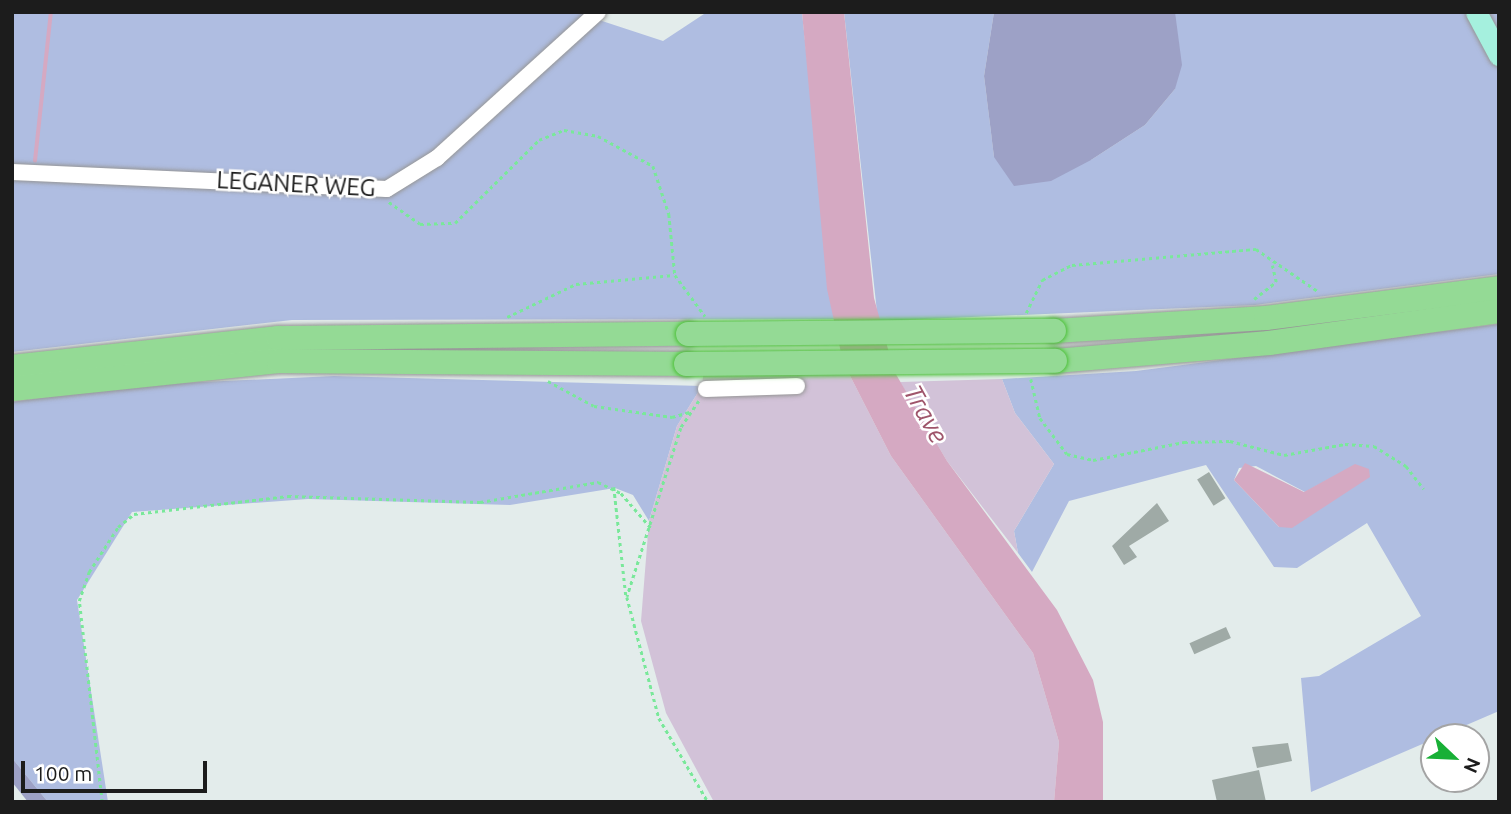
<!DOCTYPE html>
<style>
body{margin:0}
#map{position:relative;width:1511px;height:814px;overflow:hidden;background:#e3eceb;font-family:Ubuntu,sans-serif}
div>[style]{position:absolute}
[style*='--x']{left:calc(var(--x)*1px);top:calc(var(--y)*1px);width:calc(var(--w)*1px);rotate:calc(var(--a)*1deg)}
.grass>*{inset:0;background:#afbde1}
.forest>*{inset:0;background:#9da1c6}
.wetland>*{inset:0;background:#d2c2d8}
.water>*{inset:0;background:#d5a9c2}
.stream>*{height:3.5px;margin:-1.75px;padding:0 1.75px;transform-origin:1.75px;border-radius:1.75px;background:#d5a9c2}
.building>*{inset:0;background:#9faaa6;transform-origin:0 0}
.path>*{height:2.5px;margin-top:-1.25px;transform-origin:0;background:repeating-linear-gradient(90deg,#79e89a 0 3.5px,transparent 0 7px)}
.roads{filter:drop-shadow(0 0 2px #969696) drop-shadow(0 0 2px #969696)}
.minor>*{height:16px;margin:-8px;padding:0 8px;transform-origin:8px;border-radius:8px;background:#fff}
.major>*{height:21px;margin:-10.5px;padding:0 10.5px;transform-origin:10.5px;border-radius:10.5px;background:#a5f0de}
.highway>*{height:24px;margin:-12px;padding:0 12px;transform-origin:12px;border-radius:12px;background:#94da95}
.bridges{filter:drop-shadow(0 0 2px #4dc139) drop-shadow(0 0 2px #4dc139)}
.highway-bridge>*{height:24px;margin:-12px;padding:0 12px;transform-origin:12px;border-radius:12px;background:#94da95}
span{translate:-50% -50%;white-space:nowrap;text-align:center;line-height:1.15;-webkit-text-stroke:5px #fff;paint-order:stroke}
.street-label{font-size:24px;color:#1c1c1c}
.water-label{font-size:26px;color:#9f556b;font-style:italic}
.frame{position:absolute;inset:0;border:14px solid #1c1c1c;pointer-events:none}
.north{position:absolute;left:1420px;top:723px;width:70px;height:70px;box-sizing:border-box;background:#fff;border:2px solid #a4a4a4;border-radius:50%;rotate:113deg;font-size:19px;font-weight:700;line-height:28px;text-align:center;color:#1c1c1c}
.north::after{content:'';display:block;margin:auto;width:24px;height:32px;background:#18b036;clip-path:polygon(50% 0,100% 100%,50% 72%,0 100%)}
.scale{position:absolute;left:21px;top:761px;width:186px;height:32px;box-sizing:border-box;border:4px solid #1c1c1c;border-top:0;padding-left:9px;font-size:21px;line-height:24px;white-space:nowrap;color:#1c1c1c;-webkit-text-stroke:5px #fff;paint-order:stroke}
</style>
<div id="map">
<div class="grass">
<i style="clip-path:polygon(12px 12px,599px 12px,596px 19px,663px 41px,707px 12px,802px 12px,834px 319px,292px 320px,12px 352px)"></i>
<i style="clip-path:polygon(844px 12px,994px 12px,984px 76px,994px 157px,1091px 160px,1145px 125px,1175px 89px,1175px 12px,1499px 12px,1499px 274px,1255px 305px,878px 321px)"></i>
<i style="clip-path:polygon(evenodd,1499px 324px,1499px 711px,1311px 792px,1301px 678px,1319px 676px,1421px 616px,1367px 523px,1297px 568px,1274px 567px,1206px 465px,1069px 501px,1032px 572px,1018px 553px,1014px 531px,1054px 464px,1015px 413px,1002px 379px,1136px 371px,1499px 324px,1256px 466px,1305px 492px,1329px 479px,1279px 527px,1234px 480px,1239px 468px,1256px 466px)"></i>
<i style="clip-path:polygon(334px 376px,702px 386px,677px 426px,649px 521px,633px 495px,615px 488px,510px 505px,308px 499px,132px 512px,77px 600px,108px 802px,48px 802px,12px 758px,12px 402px,139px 385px)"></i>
</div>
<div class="forest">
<i style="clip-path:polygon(994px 12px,1175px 12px,1182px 65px,1175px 89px,1145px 125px,1091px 160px,1051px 181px,1014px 186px,994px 157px,984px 76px)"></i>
<i style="clip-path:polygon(12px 758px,48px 802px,28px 802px,12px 782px)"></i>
</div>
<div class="wetland">
<i style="clip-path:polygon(705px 360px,843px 362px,891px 456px,1033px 653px,1059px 742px,1054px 802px,714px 802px,666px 713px,641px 621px,649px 521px,677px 426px,702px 386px)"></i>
<i style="clip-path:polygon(1002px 379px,1015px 413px,1054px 464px,1014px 531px,1018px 553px,947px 461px,900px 382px)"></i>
</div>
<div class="water">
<i style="clip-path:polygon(802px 12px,844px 12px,874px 298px,894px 371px,947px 461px,1057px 610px,1093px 680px,1103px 722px,1103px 802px,1054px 802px,1059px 742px,1033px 653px,891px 456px,843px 362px,827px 289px)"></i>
<i style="clip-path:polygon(1245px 463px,1304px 492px,1355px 464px,1369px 469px,1370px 477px,1292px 528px,1279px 527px,1234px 480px)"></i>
</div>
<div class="stream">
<i style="--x:35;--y:161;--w:150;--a:-83.9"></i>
<i style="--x:12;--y:209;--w:62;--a:90"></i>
</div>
<div class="building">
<i style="left:1209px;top:472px;width:31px;height:14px;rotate:58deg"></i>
<i style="clip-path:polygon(1157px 503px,1169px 521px,1129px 546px,1137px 557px,1124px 565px,1112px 546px)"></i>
<i style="left:1226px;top:627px;width:12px;height:40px;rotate:66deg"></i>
<i style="clip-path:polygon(1288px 743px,1292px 761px,1257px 768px,1252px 747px)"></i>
<i style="clip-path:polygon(1259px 770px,1266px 802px,1217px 802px,1212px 780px)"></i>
</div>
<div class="path">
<i style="--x:389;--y:202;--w:38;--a:35"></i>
<i style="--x:420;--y:224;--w:35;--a:-2"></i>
<i style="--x:455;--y:223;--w:118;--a:-44.7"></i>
<i style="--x:539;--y:140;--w:27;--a:-22"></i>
<i style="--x:564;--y:130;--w:35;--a:10"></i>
<i style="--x:598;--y:136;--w:63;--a:28.6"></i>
<i style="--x:653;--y:166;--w:51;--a:71.6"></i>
<i style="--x:669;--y:214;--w:61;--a:84.4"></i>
<i style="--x:675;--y:275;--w:51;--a:53.8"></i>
<i style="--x:1254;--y:299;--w:28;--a:-38"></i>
<i style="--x:1276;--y:282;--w:17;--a:-103"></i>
<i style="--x:1026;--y:313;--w:37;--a:-64"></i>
<i style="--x:1042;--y:280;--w:34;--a:-27"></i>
<i style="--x:1072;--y:265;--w:185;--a:-5"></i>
<i style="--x:1256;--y:249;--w:76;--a:34.3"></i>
<i style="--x:507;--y:317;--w:76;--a:-25.6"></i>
<i style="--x:576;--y:284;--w:98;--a:-5.2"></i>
<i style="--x:1031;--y:379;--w:40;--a:77"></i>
<i style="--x:1040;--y:418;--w:45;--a:53.1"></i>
<i style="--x:1067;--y:454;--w:27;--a:13"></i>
<i style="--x:1093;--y:460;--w:93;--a:-11.2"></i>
<i style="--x:1184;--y:442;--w:46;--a:-1.2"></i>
<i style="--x:1230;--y:441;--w:56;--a:14.5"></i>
<i style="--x:1284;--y:455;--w:62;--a:-10.2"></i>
<i style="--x:1345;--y:444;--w:29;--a:4"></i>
<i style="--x:1374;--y:446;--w:38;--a:32"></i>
<i style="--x:1406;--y:466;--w:29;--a:52"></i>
<i style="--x:548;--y:381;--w:52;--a:28.5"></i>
<i style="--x:594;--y:406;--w:79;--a:8"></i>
<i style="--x:672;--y:417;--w:19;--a:-16"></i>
<i style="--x:699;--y:401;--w:32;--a:124"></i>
<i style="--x:681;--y:428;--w:177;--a:107.7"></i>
<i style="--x:627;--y:597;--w:125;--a:75.2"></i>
<i style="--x:659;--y:718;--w:97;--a:59.7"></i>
<i style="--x:614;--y:487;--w:109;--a:83.7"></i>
<i style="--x:102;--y:802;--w:202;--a:-96.5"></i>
<i style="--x:79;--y:601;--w:31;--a:-71"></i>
<i style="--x:89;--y:572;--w:54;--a:-57.2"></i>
<i style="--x:118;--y:527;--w:21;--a:-39"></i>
<i style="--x:134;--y:514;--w:155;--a:-6.7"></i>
<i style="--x:288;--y:496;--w:192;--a:1.8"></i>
<i style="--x:480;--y:502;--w:120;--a:-9.6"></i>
<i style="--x:598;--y:482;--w:25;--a:26"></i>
<i style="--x:621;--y:493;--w:46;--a:49.4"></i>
</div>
<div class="roads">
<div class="minor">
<i style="--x:12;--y:172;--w:375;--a:2.6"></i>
<i style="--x:387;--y:189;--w:59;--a:-31.8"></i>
<i style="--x:437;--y:158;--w:217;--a:-42.2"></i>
<i style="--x:706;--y:389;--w:91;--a:-1.9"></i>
</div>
<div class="major">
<i style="--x:1476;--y:12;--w:49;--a:61.9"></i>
</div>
<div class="highway">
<i style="--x:1054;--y:331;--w:212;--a:-3.5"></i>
<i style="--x:1266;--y:318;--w:235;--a:-7.3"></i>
<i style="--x:1055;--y:361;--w:215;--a:-4.8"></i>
<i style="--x:1269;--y:343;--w:232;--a:-7.9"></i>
<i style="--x:12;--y:367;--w:268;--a:-6.2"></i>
<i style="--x:278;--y:338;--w:410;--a:-0.6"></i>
<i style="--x:12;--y:389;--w:268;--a:-6"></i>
<i style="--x:279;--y:361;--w:407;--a:0.4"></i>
</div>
</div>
<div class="bridges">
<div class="highway-bridge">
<i style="--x:688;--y:334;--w:366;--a:-0.5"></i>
<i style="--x:686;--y:364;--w:369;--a:-0.5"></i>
</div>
</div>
<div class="street-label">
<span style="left:296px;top:184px;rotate:3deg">LEGANER WEG</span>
</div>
<div class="water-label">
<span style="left:926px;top:414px;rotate:61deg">Trave</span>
</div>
<div class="frame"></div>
<div class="north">N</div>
<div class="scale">100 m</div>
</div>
